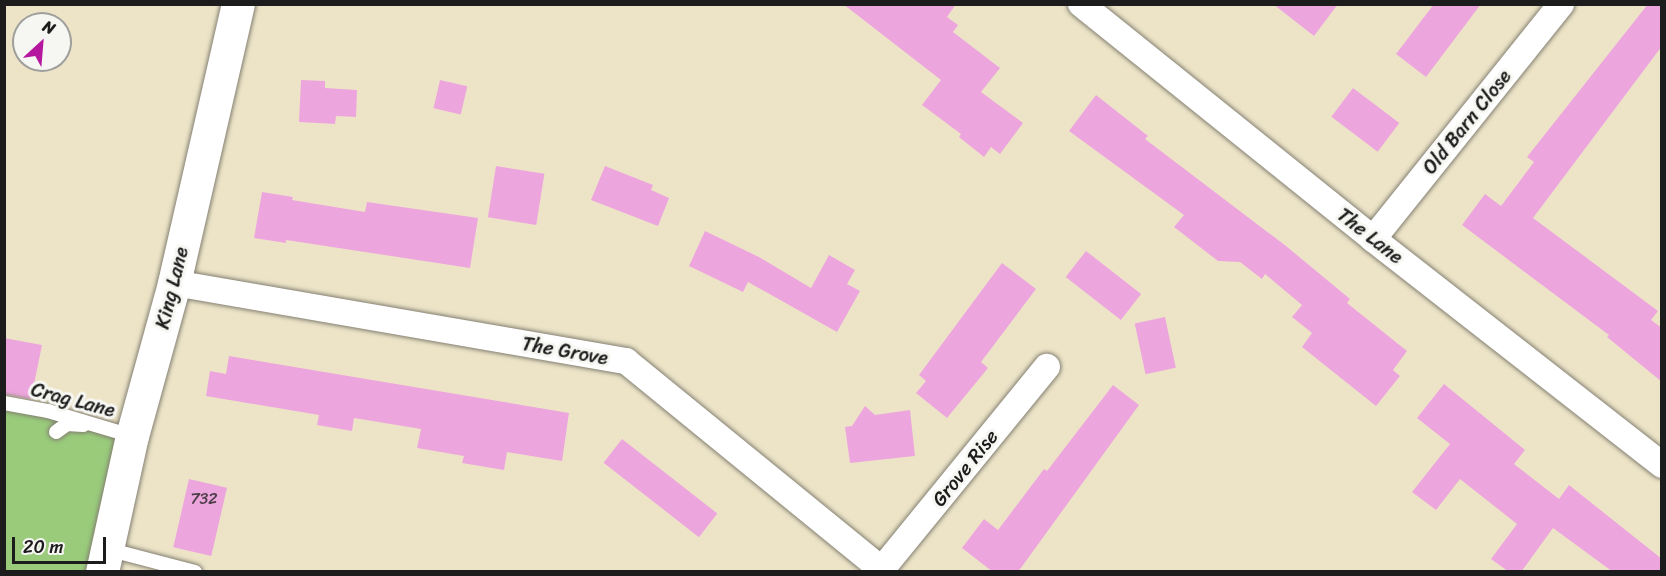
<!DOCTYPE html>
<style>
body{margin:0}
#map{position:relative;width:1666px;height:576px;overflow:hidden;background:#ede4c8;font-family:Sriracha,sans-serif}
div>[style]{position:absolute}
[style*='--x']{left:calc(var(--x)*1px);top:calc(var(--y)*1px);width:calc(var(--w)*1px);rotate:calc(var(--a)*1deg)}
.green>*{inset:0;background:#99cb7b}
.building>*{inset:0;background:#eda6dd;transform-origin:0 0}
.roads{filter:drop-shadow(0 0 2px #848072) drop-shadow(0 0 2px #848072)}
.service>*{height:14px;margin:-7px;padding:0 7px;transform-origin:7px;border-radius:7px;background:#fff}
.minor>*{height:26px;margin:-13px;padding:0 13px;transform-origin:13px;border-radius:13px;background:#fff}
.tertiary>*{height:33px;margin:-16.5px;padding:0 16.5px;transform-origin:16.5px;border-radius:16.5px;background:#fff}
span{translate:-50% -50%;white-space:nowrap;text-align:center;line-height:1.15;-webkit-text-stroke:6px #f6f6f2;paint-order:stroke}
.number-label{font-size:16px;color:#503e4c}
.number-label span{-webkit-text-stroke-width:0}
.street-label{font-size:20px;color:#1c1c1c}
.frame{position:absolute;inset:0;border:6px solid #1c1c1c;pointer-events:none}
.north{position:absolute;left:12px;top:12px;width:60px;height:60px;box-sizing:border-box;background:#f6f6f2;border:2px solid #9f9f9c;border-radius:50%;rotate:26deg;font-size:16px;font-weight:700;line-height:24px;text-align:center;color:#1c1c1c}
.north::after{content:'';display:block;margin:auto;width:21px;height:27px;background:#b5179e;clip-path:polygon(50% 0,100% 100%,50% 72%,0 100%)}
.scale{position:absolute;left:12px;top:537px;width:94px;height:27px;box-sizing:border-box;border:3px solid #1c1c1c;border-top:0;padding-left:8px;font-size:18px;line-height:21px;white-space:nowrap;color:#1c1c1c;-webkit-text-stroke:4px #f6f6f2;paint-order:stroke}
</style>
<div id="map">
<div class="green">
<i style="clip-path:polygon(5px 403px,133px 430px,95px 571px,5px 572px)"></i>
</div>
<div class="building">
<i style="clip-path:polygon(843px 4px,956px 4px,947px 17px,958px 25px,953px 32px,1000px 68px,981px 92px,1023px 123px,1000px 154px,991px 147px,984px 157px,959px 137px,961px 134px,922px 105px,941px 80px)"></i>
<i style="clip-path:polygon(1273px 4px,1338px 4px,1314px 36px)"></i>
<i style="clip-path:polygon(1434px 4px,1481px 4px,1426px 77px,1396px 54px)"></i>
<i style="clip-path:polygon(1648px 4px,1662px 4px,1662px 46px,1533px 218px,1658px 311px,1651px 320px,1662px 328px,1662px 382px,1607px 337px,1609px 335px,1462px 225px,1485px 194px,1501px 206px,1534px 162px,1527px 157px)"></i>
<i style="clip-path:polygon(301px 80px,325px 81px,325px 88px,357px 90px,356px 117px,336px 116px,335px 124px,299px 122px)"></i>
<i style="left:440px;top:80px;width:28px;height:29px;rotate:13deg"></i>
<i style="left:1353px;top:88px;width:58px;height:36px;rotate:37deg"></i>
<i style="clip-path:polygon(1096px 95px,1148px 136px,1145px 139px,1286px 246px,1350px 299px,1347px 303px,1407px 351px,1393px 370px,1400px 376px,1376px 406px,1302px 347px,1312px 333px,1292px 317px,1302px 305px,1265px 274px,1262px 279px,1240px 262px,1218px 261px,1174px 227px,1184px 215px,1069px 131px)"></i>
<i style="left:496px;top:166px;width:49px;height:52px;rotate:9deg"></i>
<i style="clip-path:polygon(605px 166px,653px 185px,651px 190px,669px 198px,658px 226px,591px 200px)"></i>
<i style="clip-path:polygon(262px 192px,293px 197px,292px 200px,365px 212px,367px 202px,478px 218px,470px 268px,286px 240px,286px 243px,254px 238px)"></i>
<i style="clip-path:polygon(705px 231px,759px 257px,811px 288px,829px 255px,855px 270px,847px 284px,860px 291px,837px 332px,748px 282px,743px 292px,689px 266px)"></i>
<i style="left:1086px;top:251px;width:70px;height:33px;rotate:38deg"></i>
<i style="clip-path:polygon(1002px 263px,1036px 289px,981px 362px,988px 368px,947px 418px,916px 393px,926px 381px,919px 375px)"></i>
<i style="left:1165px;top:317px;width:52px;height:31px;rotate:78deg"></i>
<i style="clip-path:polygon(4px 338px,42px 345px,31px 399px,4px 394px)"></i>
<i style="clip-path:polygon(229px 356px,569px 413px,562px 461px,507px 452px,504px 470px,462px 463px,464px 456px,417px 448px,421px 429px,354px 418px,352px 431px,317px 425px,319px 415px,206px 396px,210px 371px,226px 374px)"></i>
<i style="clip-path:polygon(1444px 384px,1525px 450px,1514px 464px,1559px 499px,1569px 485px,1662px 559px,1662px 572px,1613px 572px,1553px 528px,1521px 572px,1509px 572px,1491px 559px,1517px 524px,1460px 479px,1436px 510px,1412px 492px,1450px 444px,1417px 418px)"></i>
<i style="clip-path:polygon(1113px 385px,1139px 405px,1018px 572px,993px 572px,962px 548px,984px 519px,998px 530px,1044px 469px,1047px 471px)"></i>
<i style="clip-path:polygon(865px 406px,875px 415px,910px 410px,915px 456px,850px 463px,845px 427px,852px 426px)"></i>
<i style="left:622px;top:439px;width:121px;height:30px;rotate:38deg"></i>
<i style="left:189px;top:479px;width:39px;height:70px;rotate:13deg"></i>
</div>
<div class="roads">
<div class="service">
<i style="--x:4;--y:403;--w:45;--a:10.3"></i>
<i style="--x:48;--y:411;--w:88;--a:16.6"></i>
<i style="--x:56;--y:432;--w:14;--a:-36"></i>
<i style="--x:67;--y:424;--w:16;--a:4"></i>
<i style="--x:107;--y:549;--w:91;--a:14.6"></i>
</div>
<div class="minor">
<i style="--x:1081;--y:4;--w:375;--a:38.8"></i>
<i style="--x:1373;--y:239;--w:367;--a:38"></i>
<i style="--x:1373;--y:239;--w:301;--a:-51.3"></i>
<i style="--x:174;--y:283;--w:459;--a:9.8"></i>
<i style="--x:626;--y:361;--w:334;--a:39.2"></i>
<i style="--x:882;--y:569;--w:261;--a:-50.8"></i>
</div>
<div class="tertiary">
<i style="--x:102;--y:572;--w:139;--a:-77.6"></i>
<i style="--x:132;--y:436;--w:159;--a:-74.6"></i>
<i style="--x:174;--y:283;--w:286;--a:-77.1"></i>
</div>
</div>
<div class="number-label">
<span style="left:204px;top:499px">732</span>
</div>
<div class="street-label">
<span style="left:1467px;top:122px;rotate:-51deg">Old Barn Close</span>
<span style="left:1370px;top:236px;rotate:38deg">The Lane</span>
<span style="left:172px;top:288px;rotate:-76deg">King Lane</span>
<span style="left:565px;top:351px;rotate:10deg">The Grove</span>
<span style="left:73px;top:400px;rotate:15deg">Crag Lane</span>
<span style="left:965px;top:468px;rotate:-51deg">Grove Rise</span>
</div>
<div class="frame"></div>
<div class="north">N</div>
<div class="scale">20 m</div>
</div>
